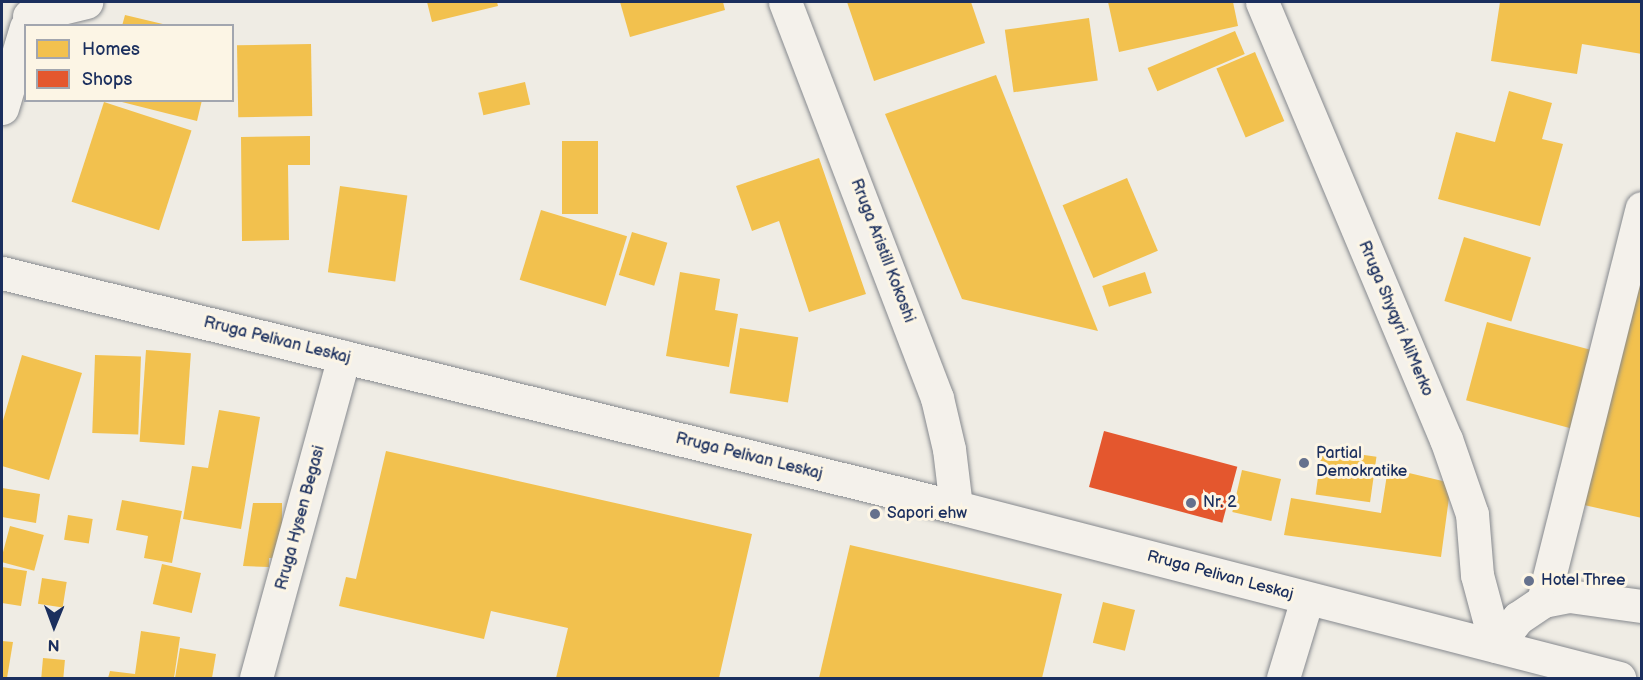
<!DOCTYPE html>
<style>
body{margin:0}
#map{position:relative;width:1643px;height:680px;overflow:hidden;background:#efece4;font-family:"Balsamiq Sans",sans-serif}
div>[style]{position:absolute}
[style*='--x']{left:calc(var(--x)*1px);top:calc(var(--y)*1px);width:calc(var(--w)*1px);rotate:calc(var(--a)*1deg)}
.homes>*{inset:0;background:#f2c14e;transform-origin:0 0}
.shops>*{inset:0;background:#e4572e;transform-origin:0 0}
.roads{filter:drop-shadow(0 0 2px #86898e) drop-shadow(0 0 2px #86898e)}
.street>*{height:33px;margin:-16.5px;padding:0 16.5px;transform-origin:16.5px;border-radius:16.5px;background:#f4f1eb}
.secondary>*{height:33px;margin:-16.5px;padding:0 16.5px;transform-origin:16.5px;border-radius:16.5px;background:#f4f1eb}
.dots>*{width:16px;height:16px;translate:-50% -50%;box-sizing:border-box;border:3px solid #fcf5e5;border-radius:50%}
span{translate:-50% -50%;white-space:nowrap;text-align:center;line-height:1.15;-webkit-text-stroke:6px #fcf5e5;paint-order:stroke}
.street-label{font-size:16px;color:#1b2f5e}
.poi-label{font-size:16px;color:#1b2f5e}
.left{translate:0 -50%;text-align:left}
.frame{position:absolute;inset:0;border:3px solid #1b2f5e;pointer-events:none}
.legend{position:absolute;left:24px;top:24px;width:210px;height:78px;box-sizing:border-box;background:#fcf5e5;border:2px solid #a2a6af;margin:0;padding:8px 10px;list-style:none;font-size:18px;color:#1b2f5e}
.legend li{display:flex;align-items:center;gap:12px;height:30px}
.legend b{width:30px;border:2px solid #a2a6af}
.north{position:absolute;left:24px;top:596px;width:60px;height:60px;-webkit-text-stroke:4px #fcf5e5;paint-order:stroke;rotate:181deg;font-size:16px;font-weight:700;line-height:24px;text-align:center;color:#1b2f5e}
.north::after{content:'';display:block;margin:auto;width:21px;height:27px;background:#1b2f5e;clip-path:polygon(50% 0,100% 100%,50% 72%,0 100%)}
</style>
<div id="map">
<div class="homes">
<i style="clip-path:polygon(427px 2px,497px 2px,498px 6px,432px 22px)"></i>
<i style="clip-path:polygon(620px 2px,723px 2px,725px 10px,630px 37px)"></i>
<i style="clip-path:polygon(847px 2px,971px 2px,985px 43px,874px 81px)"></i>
<i style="clip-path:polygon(1108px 2px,1233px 2px,1238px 26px,1119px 52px)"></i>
<i style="clip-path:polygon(1500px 2px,1642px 2px,1642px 54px,1582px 44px,1577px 74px,1491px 61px)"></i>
<i style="clip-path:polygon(125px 15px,167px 25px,167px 26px,122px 26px)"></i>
<i style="left:1089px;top:18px;width:63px;height:85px;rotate:82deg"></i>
<i style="left:1235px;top:31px;width:25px;height:95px;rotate:67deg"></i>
<i style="left:311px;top:44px;width:72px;height:74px;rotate:89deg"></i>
<i style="left:1255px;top:52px;width:75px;height:42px;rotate:67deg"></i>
<i style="clip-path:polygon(996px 75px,1098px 331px,962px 299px,885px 114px)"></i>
<i style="left:525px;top:82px;width:23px;height:48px;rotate:77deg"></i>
<i style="clip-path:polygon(1509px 91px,1552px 103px,1542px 139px,1563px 144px,1540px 226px,1438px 199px,1456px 132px,1495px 142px)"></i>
<i style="clip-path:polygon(114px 100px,202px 100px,197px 121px)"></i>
<i style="left:104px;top:102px;width:92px;height:105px;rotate:18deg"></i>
<i style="clip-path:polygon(310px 136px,310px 165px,288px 165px,289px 240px,242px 241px,241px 137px)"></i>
<i style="left:562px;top:141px;width:36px;height:73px"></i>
<i style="clip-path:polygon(819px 158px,866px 294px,809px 312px,779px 221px,752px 231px,736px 186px)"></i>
<i style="left:1127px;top:178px;width:79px;height:70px;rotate:67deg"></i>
<i style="left:340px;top:186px;width:68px;height:87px;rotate:8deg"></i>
<i style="left:541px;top:210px;width:90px;height:73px;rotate:17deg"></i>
<i style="left:632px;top:232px;width:37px;height:45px;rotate:17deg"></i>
<i style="left:1464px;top:237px;width:70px;height:67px;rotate:17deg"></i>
<i style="clip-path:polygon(1642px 253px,1642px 518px,1584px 505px)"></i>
<i style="clip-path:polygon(680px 272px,720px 279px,715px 310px,738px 314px,729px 367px,666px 356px)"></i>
<i style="left:1145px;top:272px;width:22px;height:45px;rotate:72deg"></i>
<i style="left:1487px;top:322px;width:110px;height:81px;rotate:15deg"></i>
<i style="left:740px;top:328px;width:59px;height:66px;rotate:9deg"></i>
<i style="left:146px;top:350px;width:45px;height:92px;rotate:4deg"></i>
<i style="clip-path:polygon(22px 355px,82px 373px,49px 480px,2px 466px,2px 424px)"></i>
<i style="left:95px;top:355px;width:46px;height:78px;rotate:2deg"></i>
<i style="clip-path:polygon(219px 410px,260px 417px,241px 529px,183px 519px,192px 466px,208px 468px)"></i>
<i style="left:1322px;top:449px;width:55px;height:46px;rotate:8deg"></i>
<i style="clip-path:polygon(386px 451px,752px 534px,719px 678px,556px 678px,568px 628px,491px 611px,484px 639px,339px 606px,346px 577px,356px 579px)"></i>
<i style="clip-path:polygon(1388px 468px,1451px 483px,1441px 557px,1284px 535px,1291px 498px,1381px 513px)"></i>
<i style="left:1242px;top:470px;width:40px;height:43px;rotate:13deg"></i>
<i style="clip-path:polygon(2px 488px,40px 494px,36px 523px,2px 517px)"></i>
<i style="clip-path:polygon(122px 500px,182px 511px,172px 563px,144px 558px,148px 536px,116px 530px)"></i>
<i style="clip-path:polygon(253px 503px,282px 503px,282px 558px,269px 558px,269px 567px,243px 566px)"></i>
<i style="left:68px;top:515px;width:25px;height:25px;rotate:9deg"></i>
<i style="left:10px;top:526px;width:35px;height:37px;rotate:15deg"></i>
<i style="clip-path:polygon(850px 545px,1062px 594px,1042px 678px,819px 678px)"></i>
<i style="left:162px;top:564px;width:40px;height:41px;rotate:13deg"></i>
<i style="clip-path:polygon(2px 567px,27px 571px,21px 606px,2px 603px)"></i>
<i style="left:42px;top:578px;width:25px;height:26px;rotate:9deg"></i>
<i style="left:1103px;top:602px;width:33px;height:42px;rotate:14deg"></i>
<i style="clip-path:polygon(141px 631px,180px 637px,174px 678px,108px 678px,110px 671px,135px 674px)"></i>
<i style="clip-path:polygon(2px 641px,13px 642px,7px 678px,2px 678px)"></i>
<i style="clip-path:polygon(180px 648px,216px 654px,212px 678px,175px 678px)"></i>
<i style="left:43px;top:658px;width:22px;height:20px;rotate:5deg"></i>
</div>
<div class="shops">
<i style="left:1104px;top:431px;width:138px;height:58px;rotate:15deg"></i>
</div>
<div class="roads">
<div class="street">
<i style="--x:785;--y:2;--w:424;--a:69"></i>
<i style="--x:937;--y:398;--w:52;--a:76.8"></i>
<i style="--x:949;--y:449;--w:58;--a:83.1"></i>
<i style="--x:1262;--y:2;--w:474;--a:67.2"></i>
<i style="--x:1446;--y:439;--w:79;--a:70.9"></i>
<i style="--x:1472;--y:514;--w:61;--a:85.3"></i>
<i style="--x:1477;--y:575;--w:73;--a:75"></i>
<i style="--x:29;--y:16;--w:59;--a:-13.8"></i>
<i style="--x:2;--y:108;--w:84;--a:-73.5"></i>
<i style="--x:1543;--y:601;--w:405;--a:-75.9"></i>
<i style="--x:256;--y:678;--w:333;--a:-74.7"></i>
<i style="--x:1283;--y:678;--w:83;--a:-73.1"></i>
</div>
<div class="secondary">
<i style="--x:2;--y:273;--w:982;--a:13.78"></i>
<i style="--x:956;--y:507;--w:685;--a:14.46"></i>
<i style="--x:1496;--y:646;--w:36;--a:-52"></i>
<i style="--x:1518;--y:618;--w:30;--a:-34"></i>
<i style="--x:1543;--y:601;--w:26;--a:-11"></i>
<i style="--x:1569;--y:596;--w:74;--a:7.8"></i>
</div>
</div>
<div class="dots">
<i style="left:1304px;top:463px;background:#65718d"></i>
<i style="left:1191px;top:503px;background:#65718d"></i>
<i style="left:875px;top:514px;background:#65718d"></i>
<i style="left:1529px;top:581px;background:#65718d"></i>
</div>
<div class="street-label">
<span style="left:882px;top:251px;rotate:69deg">Rruga Aristill Kokoshi</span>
<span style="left:1395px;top:319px;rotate:67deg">Rruga Shyqyri AliMerko</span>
<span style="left:277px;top:341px;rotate:14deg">Rruga Pelivan Leskaj</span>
<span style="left:749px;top:457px;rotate:14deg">Rruga Pelivan Leskaj</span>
<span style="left:301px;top:518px;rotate:-75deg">Rruga Hysen Begasi</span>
<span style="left:1220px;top:576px;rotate:15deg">Rruga Pelivan Leskaj</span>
</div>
<div class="poi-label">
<span class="left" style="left:1316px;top:463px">Partial<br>Demokratike</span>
<span class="left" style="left:1203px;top:503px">Nr. 2</span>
<span class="left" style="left:887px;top:514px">Sapori ehw</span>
<span class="left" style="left:1541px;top:581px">Hotel Three</span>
</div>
<div class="frame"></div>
<ul class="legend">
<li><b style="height:16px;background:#f2c14e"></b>Homes</li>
<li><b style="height:16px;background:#e4572e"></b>Shops</li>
</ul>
<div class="north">N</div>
</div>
